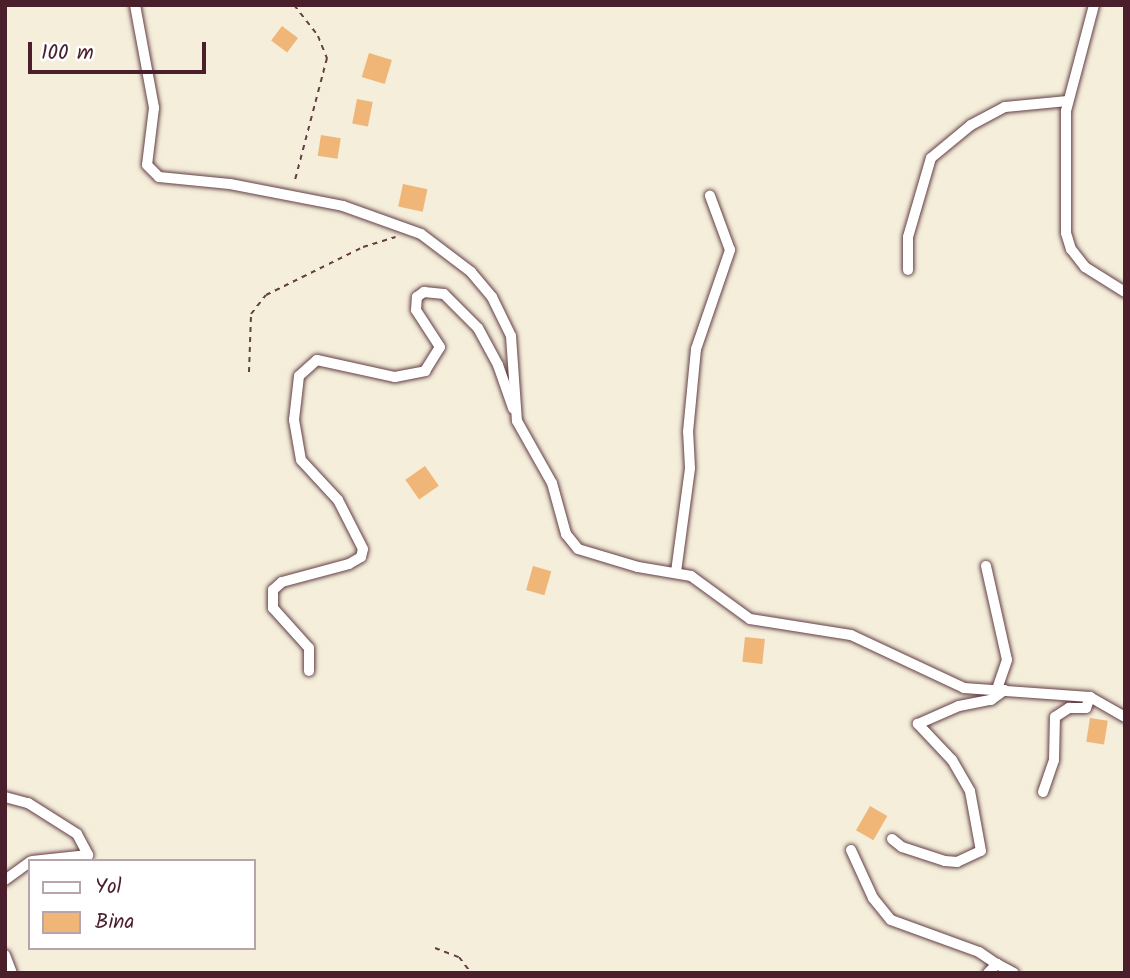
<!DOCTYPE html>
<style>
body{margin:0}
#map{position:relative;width:1130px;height:978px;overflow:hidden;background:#f4eeda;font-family:Kalam,sans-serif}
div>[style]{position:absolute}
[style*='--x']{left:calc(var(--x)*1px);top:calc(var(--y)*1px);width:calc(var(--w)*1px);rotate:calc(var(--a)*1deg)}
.building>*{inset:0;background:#f0b678;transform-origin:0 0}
.path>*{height:2px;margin-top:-1px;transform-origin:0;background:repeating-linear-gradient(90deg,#643e45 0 5px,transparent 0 10px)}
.roads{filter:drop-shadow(0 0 2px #643e45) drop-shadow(0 0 2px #643e45)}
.street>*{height:10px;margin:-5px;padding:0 5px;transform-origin:5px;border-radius:5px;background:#fff}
span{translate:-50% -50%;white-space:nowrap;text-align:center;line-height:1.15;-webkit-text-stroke:6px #fff;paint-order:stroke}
.frame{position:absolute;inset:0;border:7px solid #4a1f2b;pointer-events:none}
.legend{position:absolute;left:28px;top:859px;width:228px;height:91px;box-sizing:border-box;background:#fff;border:2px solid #b7a5aa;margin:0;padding:9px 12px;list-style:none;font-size:21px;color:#4a1f2b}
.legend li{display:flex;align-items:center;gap:14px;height:35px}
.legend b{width:35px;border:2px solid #b7a5aa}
.scale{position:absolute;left:28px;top:42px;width:178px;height:32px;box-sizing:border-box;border:4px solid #4a1f2b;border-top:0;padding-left:9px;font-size:21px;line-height:24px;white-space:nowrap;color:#4a1f2b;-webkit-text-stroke:5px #fff;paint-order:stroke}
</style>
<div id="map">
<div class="building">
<i style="left:282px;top:26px;width:20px;height:18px;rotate:37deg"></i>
<i style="left:369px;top:53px;width:24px;height:25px;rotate:17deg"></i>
<i style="left:357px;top:99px;width:16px;height:25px;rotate:11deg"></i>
<i style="left:321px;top:135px;width:20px;height:21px;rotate:9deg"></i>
<i style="left:403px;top:184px;width:25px;height:23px;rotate:12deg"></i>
<i style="left:425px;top:466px;width:24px;height:24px;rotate:55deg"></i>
<i style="left:533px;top:566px;width:19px;height:25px;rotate:16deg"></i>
<i style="left:745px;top:637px;width:20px;height:25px;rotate:6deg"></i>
<i style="left:1090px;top:718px;width:18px;height:24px;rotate:9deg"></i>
<i style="left:870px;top:806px;width:20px;height:28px;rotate:30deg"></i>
</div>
<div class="path">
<i style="--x:294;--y:5;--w:39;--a:52"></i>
<i style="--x:318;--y:36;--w:24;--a:68"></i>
<i style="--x:327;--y:58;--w:130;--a:104.7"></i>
<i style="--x:249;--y:372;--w:58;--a:-88"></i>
<i style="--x:251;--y:314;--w:24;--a:-52"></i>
<i style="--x:266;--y:295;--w:108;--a:-26.3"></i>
<i style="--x:363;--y:247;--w:34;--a:-17"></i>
<i style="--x:435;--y:948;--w:26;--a:21"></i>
<i style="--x:459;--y:957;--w:20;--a:53"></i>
</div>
<div class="roads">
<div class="street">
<i style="--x:135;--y:5;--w:105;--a:79.5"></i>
<i style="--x:154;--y:108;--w:57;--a:97"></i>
<i style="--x:147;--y:165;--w:17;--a:45"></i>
<i style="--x:159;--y:177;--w:71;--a:5.6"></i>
<i style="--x:230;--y:184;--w:115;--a:11"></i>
<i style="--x:343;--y:206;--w:83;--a:19.7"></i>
<i style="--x:421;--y:234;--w:63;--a:37.2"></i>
<i style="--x:471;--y:272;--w:33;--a:50"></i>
<i style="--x:492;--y:297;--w:43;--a:64"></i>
<i style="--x:511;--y:336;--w:85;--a:86"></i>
<i style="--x:517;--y:421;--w:71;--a:60.6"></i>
<i style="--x:552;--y:483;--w:53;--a:74.6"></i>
<i style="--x:566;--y:534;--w:19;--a:51"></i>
<i style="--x:578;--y:549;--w:63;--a:16.7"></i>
<i style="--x:638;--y:567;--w:54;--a:9.6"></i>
<i style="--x:691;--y:576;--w:73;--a:36.1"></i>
<i style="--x:750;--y:619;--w:102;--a:9"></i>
<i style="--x:851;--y:635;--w:125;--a:25.1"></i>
<i style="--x:964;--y:688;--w:126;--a:4.1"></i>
<i style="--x:1090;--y:697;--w:40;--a:29.7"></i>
<i style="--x:1094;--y:5;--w:110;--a:104.8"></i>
<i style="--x:1066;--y:111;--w:122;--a:90"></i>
<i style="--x:1066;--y:233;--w:17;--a:73"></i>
<i style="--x:1071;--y:249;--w:23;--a:52"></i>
<i style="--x:1085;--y:267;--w:47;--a:32"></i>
<i style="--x:908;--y:270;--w:33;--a:-90"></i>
<i style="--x:908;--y:237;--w:82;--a:-73.8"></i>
<i style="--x:931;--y:158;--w:52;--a:-39.5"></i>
<i style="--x:971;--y:125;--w:38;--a:-28"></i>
<i style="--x:1005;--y:107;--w:63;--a:-5.4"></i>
<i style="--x:986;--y:566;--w:96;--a:77.4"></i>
<i style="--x:1007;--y:660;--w:31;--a:109"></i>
<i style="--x:676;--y:572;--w:105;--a:-82.3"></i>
<i style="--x:690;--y:468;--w:36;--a:-93"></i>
<i style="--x:688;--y:432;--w:83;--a:-84.5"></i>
<i style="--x:696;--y:349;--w:105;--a:-71"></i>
<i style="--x:730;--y:250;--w:58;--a:-110.3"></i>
<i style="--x:309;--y:671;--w:23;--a:-90"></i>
<i style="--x:309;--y:648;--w:54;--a:-132"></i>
<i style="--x:273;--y:608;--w:18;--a:-90"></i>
<i style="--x:273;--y:590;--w:12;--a:-42"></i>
<i style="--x:282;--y:582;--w:69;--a:-15"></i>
<i style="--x:349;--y:564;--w:14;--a:-30"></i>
<i style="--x:361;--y:557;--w:8;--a:-76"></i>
<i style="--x:363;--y:549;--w:55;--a:-117"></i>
<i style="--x:338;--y:500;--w:54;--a:-132.8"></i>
<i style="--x:301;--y:460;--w:41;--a:-99.9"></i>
<i style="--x:294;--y:420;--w:44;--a:-83.5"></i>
<i style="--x:299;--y:376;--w:24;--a:-42"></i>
<i style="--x:317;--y:360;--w:80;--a:12.3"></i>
<i style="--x:395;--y:377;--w:31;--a:-11"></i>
<i style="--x:425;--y:371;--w:28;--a:-58"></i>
<i style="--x:440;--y:347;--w:44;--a:-123"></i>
<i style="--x:416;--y:310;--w:13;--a:-86"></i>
<i style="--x:417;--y:297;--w:9;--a:-36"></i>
<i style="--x:424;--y:292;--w:20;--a:6"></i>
<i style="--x:444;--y:294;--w:48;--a:45"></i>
<i style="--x:478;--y:328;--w:42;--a:61.6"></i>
<i style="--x:498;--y:365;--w:46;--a:70.8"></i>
<i style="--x:1043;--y:792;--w:34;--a:-71"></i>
<i style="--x:1054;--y:760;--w:43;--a:-88.7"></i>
<i style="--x:1055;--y:717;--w:17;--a:-33"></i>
<i style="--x:1069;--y:708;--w:17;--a:0"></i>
<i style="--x:1086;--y:708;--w:12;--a:-70"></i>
<i style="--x:5;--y:797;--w:24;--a:15"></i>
<i style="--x:28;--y:803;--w:58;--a:32.3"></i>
<i style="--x:77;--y:834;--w:24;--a:62"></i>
<i style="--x:88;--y:855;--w:56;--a:173.9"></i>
<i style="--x:892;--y:839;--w:13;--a:39"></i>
<i style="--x:902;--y:847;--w:45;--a:18"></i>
<i style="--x:945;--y:861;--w:12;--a:5"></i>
<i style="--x:957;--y:862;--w:26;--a:-25"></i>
<i style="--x:981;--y:851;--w:61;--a:-100.4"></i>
<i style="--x:970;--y:791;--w:36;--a:-120"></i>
<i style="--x:952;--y:760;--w:50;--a:-133.4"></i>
<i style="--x:918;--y:724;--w:45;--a:-23.7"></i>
<i style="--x:959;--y:706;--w:33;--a:-11"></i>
<i style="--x:991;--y:700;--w:17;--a:-36"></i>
<i style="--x:851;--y:850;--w:53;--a:65.4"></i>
<i style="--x:873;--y:898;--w:28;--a:51"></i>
<i style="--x:891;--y:920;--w:94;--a:20"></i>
<i style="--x:979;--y:952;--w:22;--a:34"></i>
<i style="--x:5;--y:880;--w:31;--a:-36"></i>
<i style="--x:5;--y:955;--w:19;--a:69"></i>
<i style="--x:988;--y:973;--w:13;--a:-45"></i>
<i style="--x:997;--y:964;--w:19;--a:28"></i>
</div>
</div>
<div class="frame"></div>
<ul class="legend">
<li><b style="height:9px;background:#fff"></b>Yol</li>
<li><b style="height:19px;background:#f0b678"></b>Bina</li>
</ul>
<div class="scale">100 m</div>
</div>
